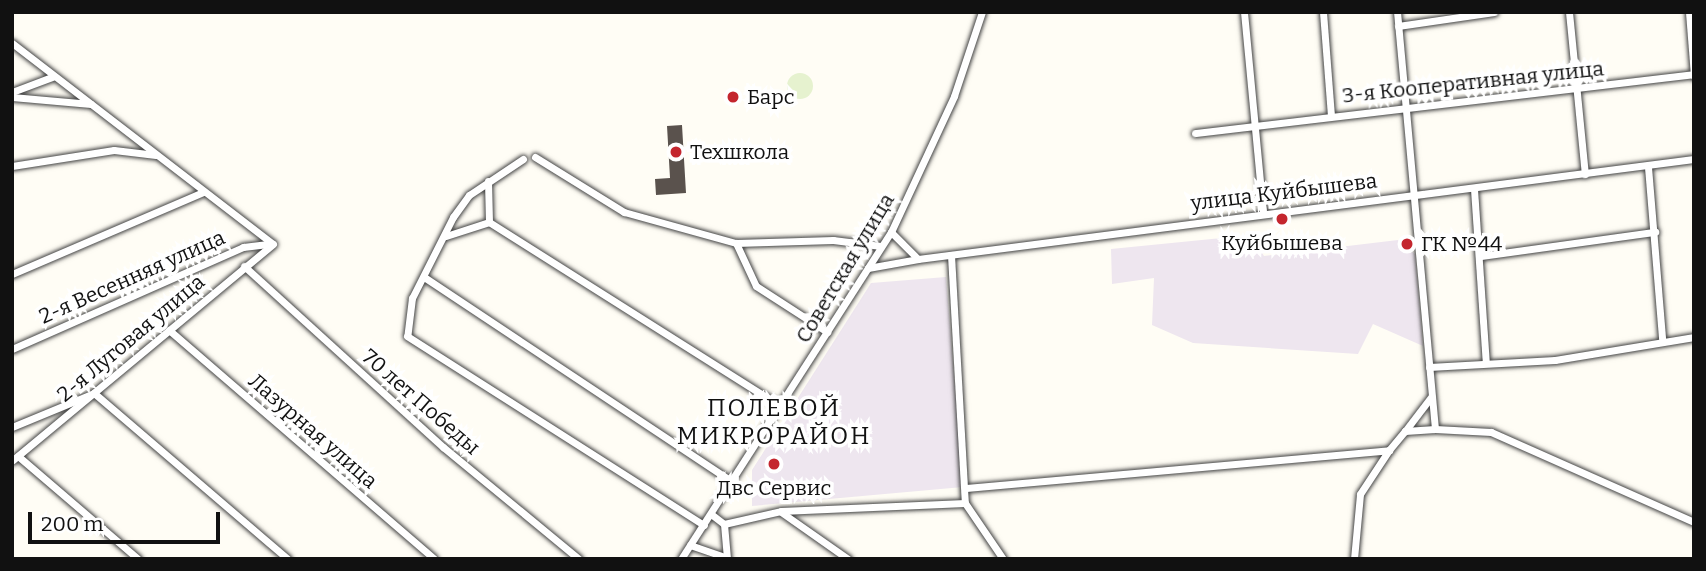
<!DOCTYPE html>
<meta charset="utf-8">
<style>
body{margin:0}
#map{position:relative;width:1706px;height:571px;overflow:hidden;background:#fffdf5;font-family:Bitter,serif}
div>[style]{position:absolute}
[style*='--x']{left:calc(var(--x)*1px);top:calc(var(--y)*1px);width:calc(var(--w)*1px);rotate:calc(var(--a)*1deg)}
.industrial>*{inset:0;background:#eee6ef}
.pitch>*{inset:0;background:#e6f2cf}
.round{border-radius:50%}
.building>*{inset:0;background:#5a524d}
.roads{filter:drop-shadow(0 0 2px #444) drop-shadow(0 0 2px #444)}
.minor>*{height:7px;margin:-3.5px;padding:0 3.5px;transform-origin:3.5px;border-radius:3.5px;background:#fff}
.dots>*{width:19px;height:19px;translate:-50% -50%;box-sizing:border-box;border:4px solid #fff;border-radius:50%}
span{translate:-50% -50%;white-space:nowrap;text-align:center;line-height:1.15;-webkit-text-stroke:7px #fff;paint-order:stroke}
.street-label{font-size:21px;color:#111}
.poi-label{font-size:21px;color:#111}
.left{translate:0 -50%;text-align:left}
.quarter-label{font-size:24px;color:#111;letter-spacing:2px}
.frame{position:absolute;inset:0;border:14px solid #111;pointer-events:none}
.scale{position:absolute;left:28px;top:512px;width:192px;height:32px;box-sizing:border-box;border:4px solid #111;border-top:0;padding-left:9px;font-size:21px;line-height:24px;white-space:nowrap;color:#111;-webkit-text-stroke:5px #fff;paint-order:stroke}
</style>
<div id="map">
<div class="industrial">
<i style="clip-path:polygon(1252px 235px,1264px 256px,1398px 240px,1415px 254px,1423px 346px,1373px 324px,1358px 354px,1193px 343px,1152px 325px,1154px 278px,1112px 284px,1111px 249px)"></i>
<i style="clip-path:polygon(946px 277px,963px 487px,752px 506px,752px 470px,871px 283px)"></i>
</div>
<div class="pitch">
<i class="round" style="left:787px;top:73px;width:26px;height:26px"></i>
</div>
<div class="building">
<i style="clip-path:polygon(682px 125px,686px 193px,656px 195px,655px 179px,670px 178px,667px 126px)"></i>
</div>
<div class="roads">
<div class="minor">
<i style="--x:1244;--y:12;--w:202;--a:84.6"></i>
<i style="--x:1323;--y:12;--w:104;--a:85.6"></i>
<i style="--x:1569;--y:12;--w:163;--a:84.4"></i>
<i style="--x:1689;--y:12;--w:64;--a:85.5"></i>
<i style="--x:1398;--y:26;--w:97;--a:-8.3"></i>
<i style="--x:12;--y:43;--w:329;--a:37.6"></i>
<i style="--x:273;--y:244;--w:339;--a:140.3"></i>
<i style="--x:12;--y:92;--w:43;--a:-20.6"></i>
<i style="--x:12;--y:97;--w:79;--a:5.1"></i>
<i style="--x:1195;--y:133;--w:502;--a:-6.74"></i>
<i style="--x:535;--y:157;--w:105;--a:31.7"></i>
<i style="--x:624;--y:212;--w:116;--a:15.5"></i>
<i style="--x:736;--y:243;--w:97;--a:-1.8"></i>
<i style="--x:833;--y:240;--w:48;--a:7.1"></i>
<i style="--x:523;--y:159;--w:65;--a:146.3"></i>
<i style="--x:469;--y:195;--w:27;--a:126"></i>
<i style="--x:453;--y:217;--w:91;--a:116.8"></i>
<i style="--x:412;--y:298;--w:38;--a:97"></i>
<i style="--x:407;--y:336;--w:352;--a:32.5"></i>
<i style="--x:12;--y:166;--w:103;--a:-8.9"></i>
<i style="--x:114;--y:150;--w:42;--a:6.8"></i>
<i style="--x:1648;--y:167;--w:172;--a:85.3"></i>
<i style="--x:488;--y:181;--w:41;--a:88.6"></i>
<i style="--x:489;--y:222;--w:344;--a:32.3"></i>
<i style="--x:1474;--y:189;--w:174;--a:86.1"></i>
<i style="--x:891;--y:232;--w:38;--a:45"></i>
<i style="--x:918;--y:259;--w:782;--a:-7.34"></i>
<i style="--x:446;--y:236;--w:45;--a:-18"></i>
<i style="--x:736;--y:243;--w:47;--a:65.1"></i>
<i style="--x:756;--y:286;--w:85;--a:32.9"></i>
<i style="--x:951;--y:255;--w:248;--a:86.8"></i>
<i style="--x:1481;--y:256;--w:176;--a:-7.9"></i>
<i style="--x:244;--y:266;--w:269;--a:42.3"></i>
<i style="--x:443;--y:447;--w:176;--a:39.5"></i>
<i style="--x:868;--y:268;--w:51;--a:-10.2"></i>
<i style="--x:12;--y:274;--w:208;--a:-23.2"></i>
<i style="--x:424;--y:277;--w:370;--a:33.6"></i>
<i style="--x:169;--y:330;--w:350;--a:40.8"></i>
<i style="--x:12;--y:349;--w:253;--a:-23.8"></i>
<i style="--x:243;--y:247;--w:25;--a:-7"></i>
<i style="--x:1429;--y:367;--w:126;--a:-3.2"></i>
<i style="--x:1555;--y:360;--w:141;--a:-9.4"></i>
<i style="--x:12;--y:427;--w:89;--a:-22.5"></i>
<i style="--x:94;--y:393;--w:255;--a:40.6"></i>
<i style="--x:1435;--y:429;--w:56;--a:3.1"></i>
<i style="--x:1491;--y:432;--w:222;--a:23.9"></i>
<i style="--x:1405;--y:431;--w:43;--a:-52.6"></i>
<i style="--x:18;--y:456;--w:158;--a:40.6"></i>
<i style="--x:966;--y:488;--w:425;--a:-5.1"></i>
<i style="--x:1389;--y:450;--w:25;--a:-50"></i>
<i style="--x:1405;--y:431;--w:30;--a:-4"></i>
<i style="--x:1435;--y:429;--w:419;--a:-95.2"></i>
<i style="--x:781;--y:512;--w:82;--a:35"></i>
<i style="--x:711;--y:514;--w:16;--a:38"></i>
<i style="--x:724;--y:524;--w:58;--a:-12.8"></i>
<i style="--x:781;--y:511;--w:184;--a:-2.5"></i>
<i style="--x:965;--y:503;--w:68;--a:55.8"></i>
<i style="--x:724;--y:524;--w:35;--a:85"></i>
<i style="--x:690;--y:545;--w:36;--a:19"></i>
<i style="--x:681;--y:559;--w:389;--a:-57.3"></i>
<i style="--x:891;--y:232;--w:150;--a:-65.1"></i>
<i style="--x:954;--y:96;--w:89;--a:-71.6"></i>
<i style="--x:1354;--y:559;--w:65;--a:-84.7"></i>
<i style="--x:1360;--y:494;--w:53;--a:-56.6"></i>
</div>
</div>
<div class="dots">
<i style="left:733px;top:97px;background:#c4262e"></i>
<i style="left:676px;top:152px;background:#c4262e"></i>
<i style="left:1282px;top:219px;background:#c4262e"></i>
<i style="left:1407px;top:244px;background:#c4262e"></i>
<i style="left:774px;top:464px;background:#c4262e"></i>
</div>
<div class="street-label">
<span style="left:1473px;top:82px;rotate:-6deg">3-я Кооперативная улица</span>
<span style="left:1284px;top:192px;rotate:-7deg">улица Куйбышева</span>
<span style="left:845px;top:268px;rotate:-59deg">Советская улица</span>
<span style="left:132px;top:277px;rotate:-24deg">2-я Весенняя улица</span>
<span style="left:131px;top:338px;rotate:-40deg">2-я Луговая улица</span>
<span style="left:421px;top:402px;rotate:41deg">70 лет Победы</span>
<span style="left:313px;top:431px;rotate:41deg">Лазурная улица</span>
</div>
<div class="poi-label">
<span class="left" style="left:747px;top:97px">Барс</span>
<span class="left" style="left:690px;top:152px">Техшкола</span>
<span style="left:1282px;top:243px">Куйбышева</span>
<span class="left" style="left:1421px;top:244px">ГК №44</span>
<span style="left:774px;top:488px">Двс Сервис</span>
</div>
<div class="quarter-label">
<span style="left:774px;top:423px">ПОЛЕВОЙ<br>МИКРОРАЙОН</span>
</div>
<div class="frame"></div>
<div class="scale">200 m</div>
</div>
